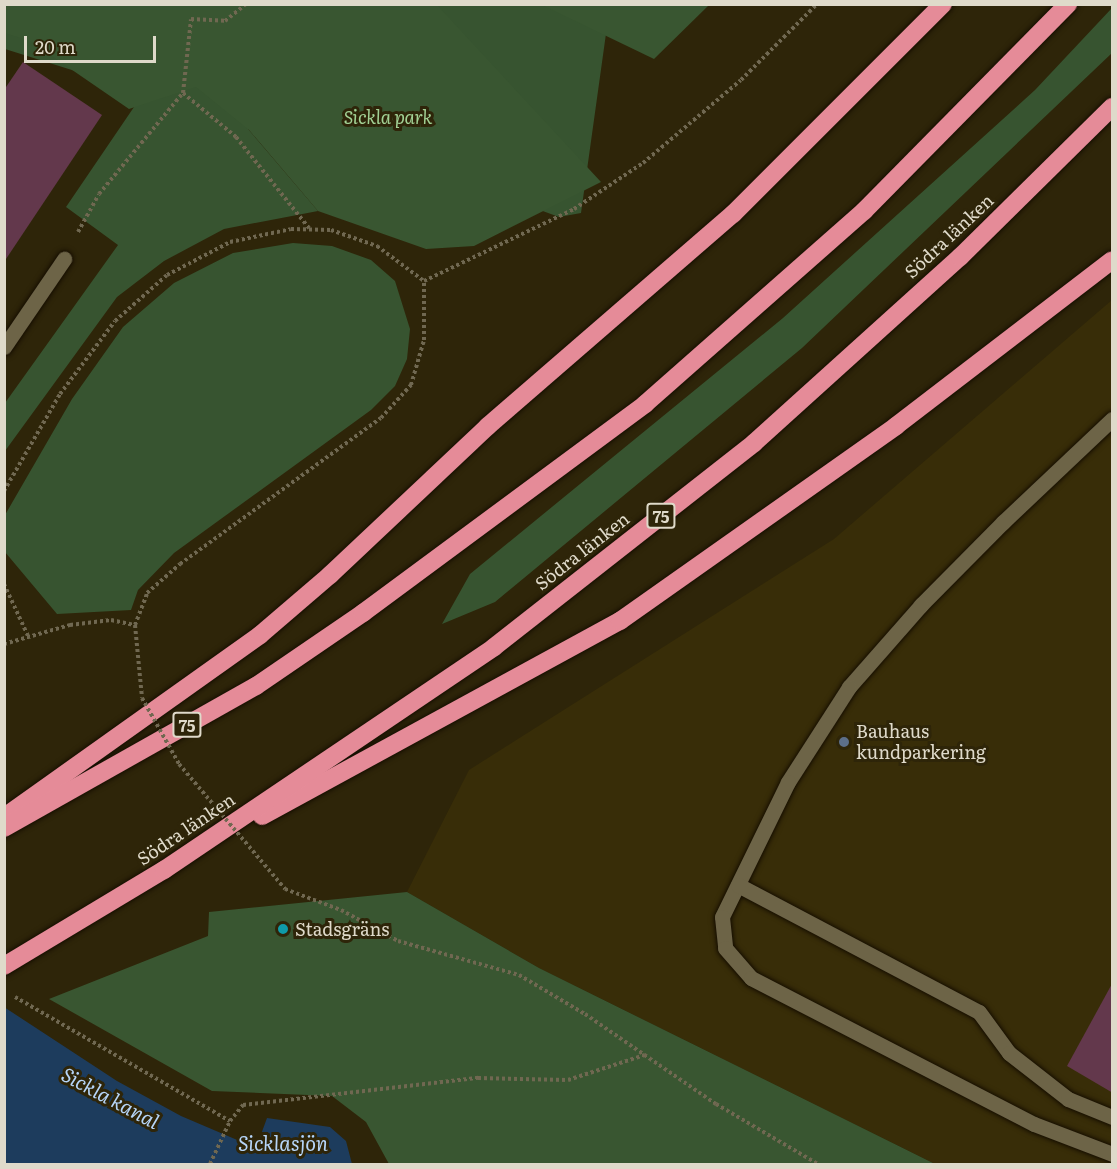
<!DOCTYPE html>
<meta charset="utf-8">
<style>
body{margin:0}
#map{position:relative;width:1117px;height:1169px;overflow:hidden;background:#2e2509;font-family:Literata,serif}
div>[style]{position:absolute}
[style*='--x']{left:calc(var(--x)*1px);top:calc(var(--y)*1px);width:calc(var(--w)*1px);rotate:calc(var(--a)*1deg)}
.built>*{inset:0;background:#382d08}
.green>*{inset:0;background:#375430}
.forest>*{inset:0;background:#395631}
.water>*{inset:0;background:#1d3c5d}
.building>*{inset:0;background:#63384c}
.path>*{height:4px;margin-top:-2px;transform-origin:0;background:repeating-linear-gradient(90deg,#706851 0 3px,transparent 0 6px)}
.roads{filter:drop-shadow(0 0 2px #160e00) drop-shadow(0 0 2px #160e00)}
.service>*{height:15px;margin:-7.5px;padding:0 7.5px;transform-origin:7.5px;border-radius:7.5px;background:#6d6447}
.minor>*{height:15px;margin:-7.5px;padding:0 7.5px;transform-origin:7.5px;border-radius:7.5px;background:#6d6447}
.motorway>*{height:18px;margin:-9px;padding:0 9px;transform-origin:9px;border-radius:9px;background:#e58b98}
.path-bridge>*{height:4px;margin-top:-2px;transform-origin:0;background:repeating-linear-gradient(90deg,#706851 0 3px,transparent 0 6px)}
.dots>*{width:16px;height:16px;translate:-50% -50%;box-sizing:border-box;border:3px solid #2e2509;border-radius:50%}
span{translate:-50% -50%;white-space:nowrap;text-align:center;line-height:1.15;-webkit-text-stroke:6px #2e2509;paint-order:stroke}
.shield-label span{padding:2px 4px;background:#2e2509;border:2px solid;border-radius:4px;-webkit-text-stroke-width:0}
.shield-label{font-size:16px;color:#dfdaca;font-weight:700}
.park-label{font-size:18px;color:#a2d295;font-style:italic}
.street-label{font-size:18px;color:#dfdaca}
.poi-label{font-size:18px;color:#dfdaca}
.left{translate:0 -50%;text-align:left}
.water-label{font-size:20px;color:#b6d5f8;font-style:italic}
.frame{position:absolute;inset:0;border:6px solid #dfdaca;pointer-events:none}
.scale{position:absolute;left:24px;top:36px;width:132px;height:27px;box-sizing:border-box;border:3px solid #dfdaca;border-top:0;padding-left:8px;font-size:18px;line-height:21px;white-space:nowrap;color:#dfdaca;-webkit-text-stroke:4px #2e2509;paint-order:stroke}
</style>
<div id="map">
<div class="built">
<i style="clip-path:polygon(1112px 300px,1112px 1164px,935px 1164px,539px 968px,407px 892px,469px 770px,834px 539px)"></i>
</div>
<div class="green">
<i style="clip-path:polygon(5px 5px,610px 5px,581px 213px,559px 217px,318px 128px,248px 129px,318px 211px,224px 229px,164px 261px,117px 297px,5px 451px,5px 403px,118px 245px,66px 207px,134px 107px,110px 82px,5px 49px)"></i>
<i style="clip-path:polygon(1112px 8px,1112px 53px,802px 348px,495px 602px,442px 624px,470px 574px,783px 318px,1035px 90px)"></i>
<i style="clip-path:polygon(293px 243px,332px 246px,371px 260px,395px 281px,410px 329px,407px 359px,395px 386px,371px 410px,174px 553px,138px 590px,131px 610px,57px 614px,5px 552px,5px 515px,72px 399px,123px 327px,174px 283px,233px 253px)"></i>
</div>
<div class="forest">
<i style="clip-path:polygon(4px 5px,437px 5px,601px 182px,474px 246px,426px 249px,318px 211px,249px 130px,196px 87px,129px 109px,30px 41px,5px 33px)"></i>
<i style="clip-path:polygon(542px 5px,709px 5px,654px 59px)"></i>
<i style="clip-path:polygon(407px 892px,539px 968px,935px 1164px,389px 1164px,366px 1122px,332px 1096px,212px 1091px,49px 999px,208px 936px,209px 912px)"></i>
</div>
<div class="water">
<i style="clip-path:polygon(4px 1007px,117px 1081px,181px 1116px,256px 1148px,267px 1118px,330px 1127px,346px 1141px,352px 1164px,5px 1164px)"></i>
</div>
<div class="building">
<i style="clip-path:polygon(23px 62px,102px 115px,4px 262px,4px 90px)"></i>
<i style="clip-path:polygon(1113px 982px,1113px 1093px,1067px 1066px)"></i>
</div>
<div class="path">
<i style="--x:183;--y:93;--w:69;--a:39.7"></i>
<i style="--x:236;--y:137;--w:117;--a:51.3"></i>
<i style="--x:78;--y:232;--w:43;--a:-61.1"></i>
<i style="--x:99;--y:194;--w:131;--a:-50.3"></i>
<i style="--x:183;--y:93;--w:74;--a:-83.8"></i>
<i style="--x:191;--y:19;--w:34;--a:3"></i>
<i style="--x:225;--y:21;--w:27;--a:-39"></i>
<i style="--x:424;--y:281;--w:166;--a:-25.6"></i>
<i style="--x:574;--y:209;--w:83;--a:-33.7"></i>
<i style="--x:643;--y:163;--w:128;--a:-40.3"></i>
<i style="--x:741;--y:80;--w:107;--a:-45"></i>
<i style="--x:4;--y:491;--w:112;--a:-60"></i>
<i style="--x:60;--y:394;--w:91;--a:-53"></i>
<i style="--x:115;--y:321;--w:69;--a:-41.5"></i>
<i style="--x:167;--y:275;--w:71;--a:-27.6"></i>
<i style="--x:230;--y:242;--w:62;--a:-12"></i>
<i style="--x:291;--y:229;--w:40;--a:1.4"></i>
<i style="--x:331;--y:230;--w:49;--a:19.2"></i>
<i style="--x:377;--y:246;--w:59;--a:36.7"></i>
<i style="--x:4;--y:584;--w:57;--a:65.2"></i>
<i style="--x:4;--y:644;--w:69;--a:-16.1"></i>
<i style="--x:70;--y:625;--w:41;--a:-7"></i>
<i style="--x:111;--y:620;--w:25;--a:12"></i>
<i style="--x:135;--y:625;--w:34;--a:-69"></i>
<i style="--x:147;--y:593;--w:44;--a:-41.3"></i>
<i style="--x:180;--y:564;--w:248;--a:-36"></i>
<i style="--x:381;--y:418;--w:45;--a:-47.7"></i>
<i style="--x:411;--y:385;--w:47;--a:-73.9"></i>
<i style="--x:424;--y:340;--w:59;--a:-90"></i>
<i style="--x:285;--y:889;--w:60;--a:20.6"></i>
<i style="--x:341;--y:910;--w:65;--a:28.5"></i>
<i style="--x:398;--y:941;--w:126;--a:15.7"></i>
<i style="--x:519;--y:975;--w:77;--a:30.6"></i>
<i style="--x:585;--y:1014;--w:159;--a:34.5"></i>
<i style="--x:716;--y:1104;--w:118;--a:30.5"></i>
<i style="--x:15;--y:997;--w:248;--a:30"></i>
<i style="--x:210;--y:1164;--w:47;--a:-65.1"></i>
<i style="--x:230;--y:1121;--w:21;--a:-51"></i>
<i style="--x:243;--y:1105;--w:237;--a:-6.6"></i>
<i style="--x:478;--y:1078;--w:90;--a:1.3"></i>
<i style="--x:568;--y:1080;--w:81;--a:-18"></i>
</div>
<div class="roads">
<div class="service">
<i style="--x:1112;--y:419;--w:150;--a:136.6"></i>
<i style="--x:1003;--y:522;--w:117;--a:134.7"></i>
<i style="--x:921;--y:605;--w:109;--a:131.3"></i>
<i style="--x:849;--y:687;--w:113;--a:122.7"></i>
<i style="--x:788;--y:782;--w:150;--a:116.1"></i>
<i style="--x:722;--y:917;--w:31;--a:84"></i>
<i style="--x:725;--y:948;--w:40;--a:49"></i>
<i style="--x:751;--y:978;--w:318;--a:27.3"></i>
<i style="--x:1034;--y:1124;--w:84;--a:21"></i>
<i style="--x:738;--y:885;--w:272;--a:27.8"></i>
<i style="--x:979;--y:1012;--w:51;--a:53.8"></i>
<i style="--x:1009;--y:1053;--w:75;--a:37.9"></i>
<i style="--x:1068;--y:1099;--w:48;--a:22.2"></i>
</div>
<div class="minor">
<i style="--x:4;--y:347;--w:107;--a:-55.7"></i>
</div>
<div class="motorway">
<i style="--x:7;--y:815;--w:310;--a:-35.4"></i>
<i style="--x:260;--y:635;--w:92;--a:-40.6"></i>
<i style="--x:330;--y:575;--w:217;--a:-43.3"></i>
<i style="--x:488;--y:426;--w:324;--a:-40.9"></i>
<i style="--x:733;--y:214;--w:297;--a:-45"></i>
<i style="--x:262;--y:816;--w:408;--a:-28.6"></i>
<i style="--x:620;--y:621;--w:338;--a:-35.2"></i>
<i style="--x:896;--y:426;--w:272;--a:-37.5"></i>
<i style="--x:4;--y:828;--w:289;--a:-29.4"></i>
<i style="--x:256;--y:686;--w:130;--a:-34.3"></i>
<i style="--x:363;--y:613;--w:351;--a:-36.5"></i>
<i style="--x:645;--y:404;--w:292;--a:-41.4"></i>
<i style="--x:864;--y:211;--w:291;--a:-45.4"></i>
<i style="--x:4;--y:966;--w:187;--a:-31"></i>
<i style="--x:164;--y:870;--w:398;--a:-34"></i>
<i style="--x:494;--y:647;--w:330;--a:-38.1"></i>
<i style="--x:754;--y:443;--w:278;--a:-42.1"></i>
<i style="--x:960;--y:257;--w:214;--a:-44.6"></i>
</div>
</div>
<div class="path-bridge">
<i style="--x:135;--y:625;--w:73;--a:84.5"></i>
<i style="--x:142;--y:698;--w:76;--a:60.7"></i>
<i style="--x:179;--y:764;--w:164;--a:49.7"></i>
</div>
<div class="dots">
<i style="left:844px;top:742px;background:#5c6f8a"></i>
<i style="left:283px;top:929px;background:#0f9aa8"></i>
</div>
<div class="shield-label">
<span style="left:661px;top:516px">75</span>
<span style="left:187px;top:725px">75</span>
</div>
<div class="park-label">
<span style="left:388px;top:117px">Sickla park</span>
</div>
<div class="street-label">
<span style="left:949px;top:236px;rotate:-43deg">Södra länken</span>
<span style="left:582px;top:551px;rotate:-38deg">Södra länken</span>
<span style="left:186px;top:829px;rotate:-34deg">Södra länken</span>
</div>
<div class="poi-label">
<span class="left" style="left:856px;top:742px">Bauhaus<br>kundparkering</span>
<span class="left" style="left:295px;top:929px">Stadsgräns</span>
</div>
<div class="water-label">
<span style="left:111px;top:1097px;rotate:28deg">Sickla kanal</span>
<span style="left:283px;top:1142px">Sicklasjön</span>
</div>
<div class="frame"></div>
<div class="scale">20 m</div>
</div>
